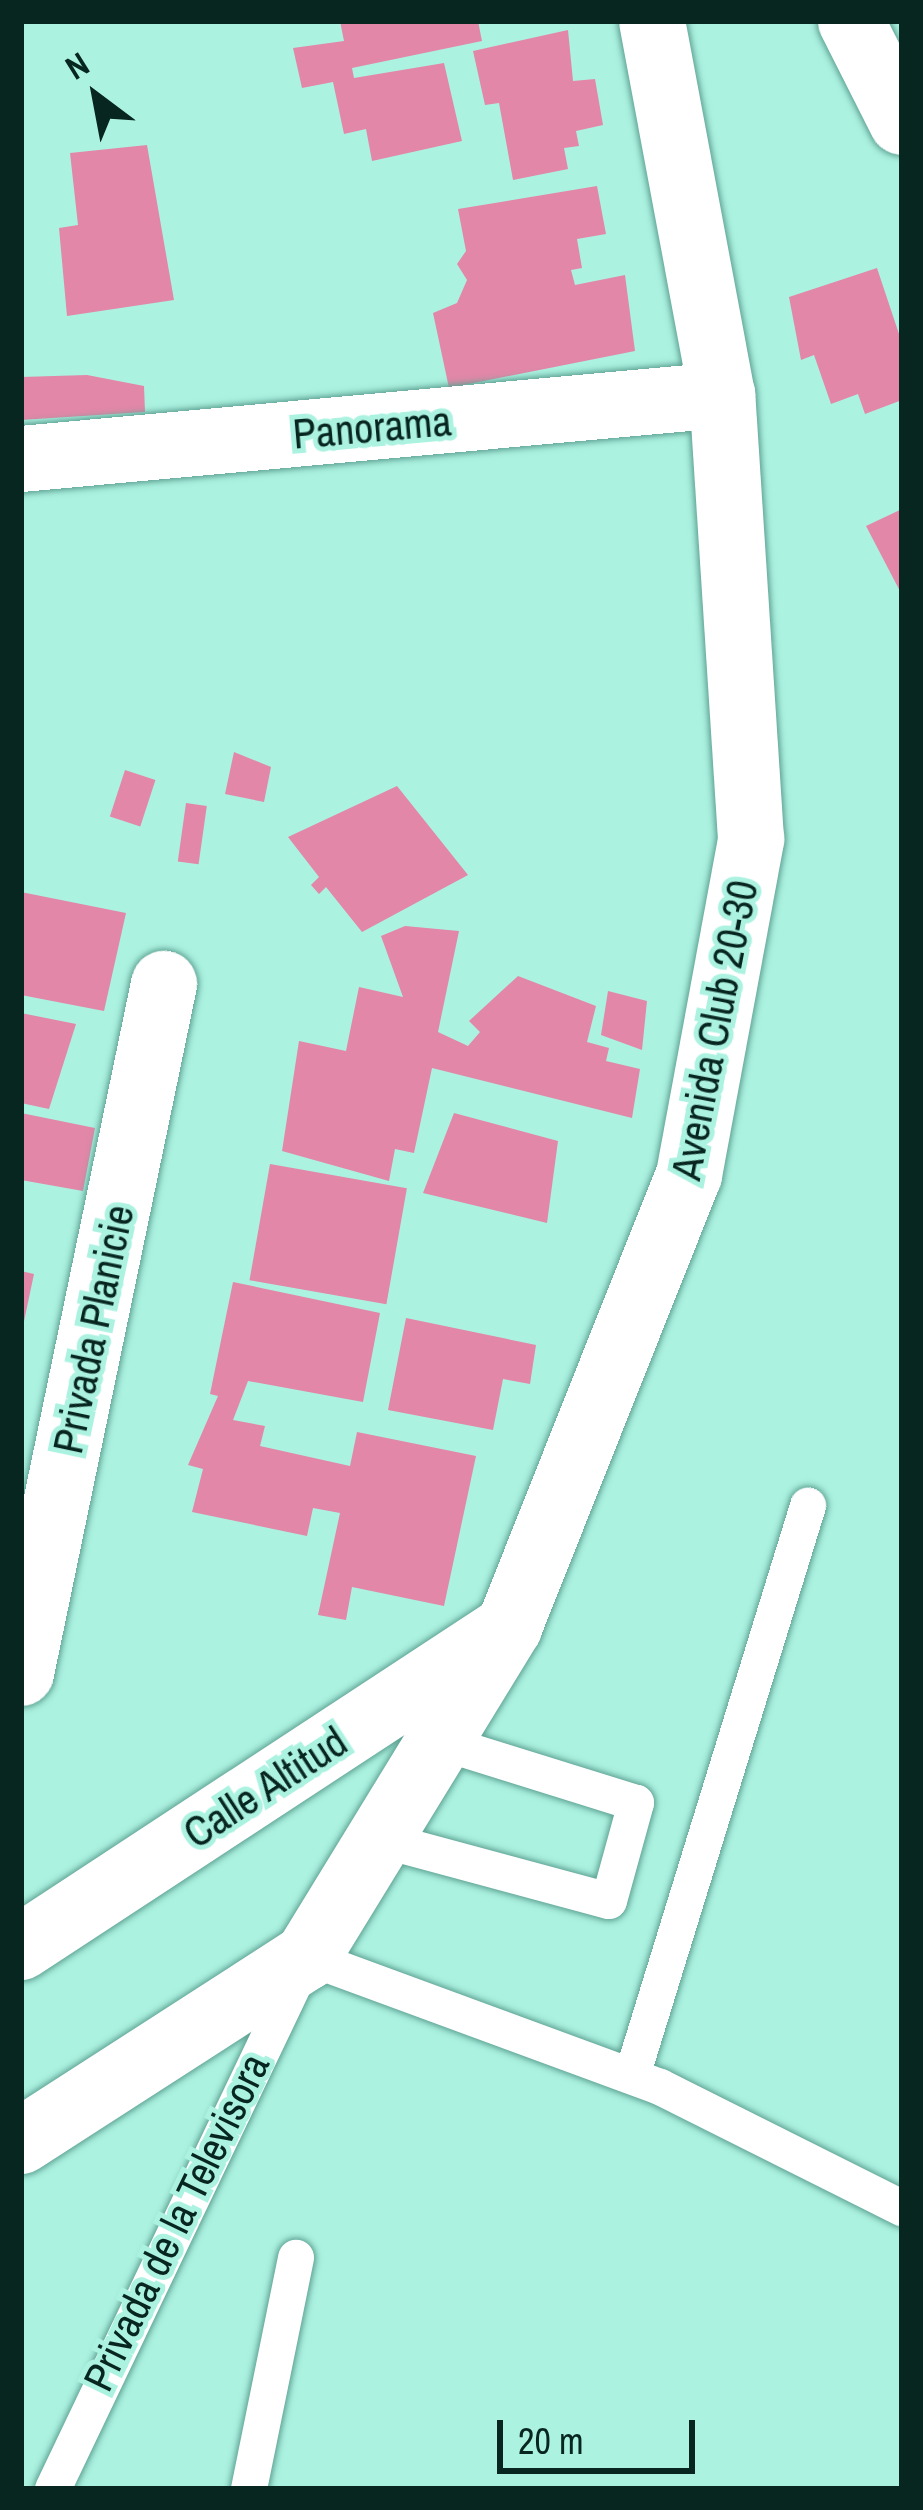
<!DOCTYPE html>
<style>
body{margin:0}
#map{position:relative;width:923px;height:2510px;overflow:hidden;background:#acf2e1;font-family:"Archivo Narrow",sans-serif}
div>[style]{position:absolute}
[style*='--x']{left:calc(var(--x)*1px);top:calc(var(--y)*1px);width:calc(var(--w)*1px);rotate:calc(var(--a)*1deg)}
.building>*{inset:0;background:#e287a7;transform-origin:0 0}
.roads{filter:drop-shadow(0 0 3px #5ea293) drop-shadow(0 0 3px #5ea293)}
.lane>*{height:36px;margin:-18px;padding:0 18px;transform-origin:18px;border-radius:18px;background:#fff}
.street>*{height:66px;margin:-33px;padding:0 33px;transform-origin:33px;border-radius:33px;background:#fff}
.secondary>*{height:66px;margin:-33px;padding:0 33px;transform-origin:33px;border-radius:33px;background:#fff}
span{translate:-50% -50%;white-space:nowrap;text-align:center;line-height:1.15;-webkit-text-stroke:10px #acf2e1;paint-order:stroke}
.street-label{font-size:42px;color:#082620}
.frame{position:absolute;inset:0;border:24px solid #082620;pointer-events:none}
.north{position:absolute;left:36px;top:36px;width:120px;height:120px;-webkit-text-stroke:9px #acf2e1;paint-order:stroke;rotate:328deg;font-size:33px;font-weight:700;line-height:48px;text-align:center;color:#082620}
.north::after{content:'';display:block;margin:auto;width:42px;height:54px;background:#082620;clip-path:polygon(50% 0,100% 100%,50% 72%,0 100%)}
.scale{position:absolute;left:497px;top:2420px;width:198px;height:54px;box-sizing:border-box;border:6px solid #082620;border-top:0;padding-left:15px;font-size:36px;line-height:42px;white-space:nowrap;color:#082620;-webkit-text-stroke:9px #acf2e1;paint-order:stroke}
</style>
<div id="map">
<div class="building">
<i style="clip-path:polygon(340px 21px,478px 21px,482px 41px,352px 68px,354px 78px,444px 63px,462px 141px,372px 161px,366px 129px,344px 134px,333px 82px,302px 88px,293px 48px,344px 41px)"></i>
<i style="clip-path:polygon(568px 30px,573px 81px,595px 79px,603px 125px,576px 131px,579px 146px,564px 148px,568px 169px,513px 180px,499px 103px,485px 105px,473px 51px)"></i>
<i style="clip-path:polygon(147px 145px,174px 300px,67px 316px,59px 228px,78px 225px,70px 153px)"></i>
<i style="clip-path:polygon(597px 186px,606px 234px,577px 239px,582px 268px,571px 270px,575px 285px,625px 275px,635px 351px,449px 388px,433px 313px,457px 303px,467px 280px,457px 264px,466px 251px,458px 209px)"></i>
<i style="clip-path:polygon(877px 268px,902px 343px,902px 400px,865px 414px,858px 394px,831px 404px,814px 355px,801px 360px,789px 297px)"></i>
<i style="clip-path:polygon(87px 375px,144px 386px,145px 412px,21px 420px,21px 377px)"></i>
<i style="clip-path:polygon(902px 509px,902px 595px,866px 526px)"></i>
<i style="clip-path:polygon(234px 752px,271px 767px,264px 802px,225px 794px)"></i>
<i style="left:125px;top:770px;width:32px;height:49px;rotate:18deg"></i>
<i style="clip-path:polygon(397px 786px,468px 875px,362px 932px,326px 887px,319px 894px,311px 885px,319px 877px,288px 837px)"></i>
<i style="left:186px;top:803px;width:21px;height:59px;rotate:8deg"></i>
<i style="clip-path:polygon(21px 892px,126px 913px,104px 1011px,21px 995px)"></i>
<i style="clip-path:polygon(405px 926px,459px 931px,438px 1032px,468px 1046px,480px 1032px,469px 1021px,518px 976px,596px 1006px,587px 1042px,609px 1048px,606px 1061px,640px 1069px,632px 1118px,432px 1068px,414px 1153px,395px 1149px,389px 1181px,282px 1151px,299px 1041px,346px 1051px,359px 987px,403px 997px,381px 936px)"></i>
<i style="clip-path:polygon(608px 991px,647px 1001px,642px 1050px,601px 1035px)"></i>
<i style="clip-path:polygon(21px 1013px,76px 1024px,49px 1109px,21px 1103px)"></i>
<i style="clip-path:polygon(21px 1113px,95px 1128px,83px 1191px,21px 1180px)"></i>
<i style="clip-path:polygon(454px 1113px,558px 1141px,547px 1223px,423px 1193px)"></i>
<i style="left:270px;top:1164px;width:139px;height:118px;rotate:10deg"></i>
<i style="clip-path:polygon(21px 1271px,34px 1274px,23px 1326px,21px 1326px)"></i>
<i style="clip-path:polygon(233px 1282px,380px 1313px,363px 1402px,248px 1381px,233px 1420px,265px 1426px,260px 1446px,350px 1466px,357px 1432px,476px 1456px,444px 1606px,352px 1587px,346px 1620px,318px 1615px,340px 1513px,313px 1508px,307px 1536px,192px 1512px,203px 1469px,188px 1465px,218px 1396px,210px 1394px)"></i>
<i style="clip-path:polygon(406px 1318px,536px 1345px,530px 1384px,503px 1379px,493px 1430px,388px 1410px)"></i>
</div>
<div class="roads">
<div class="lane">
<i style="--x:379;--y:1839;--w:238;--a:15.1"></i>
<i style="--x:609;--y:1901;--w:102;--a:-74.6"></i>
<i style="--x:636;--y:1803;--w:202;--a:-162.7"></i>
<i style="--x:632;--y:2076;--w:597;--a:-72.84"></i>
<i style="--x:53;--y:2489;--w:590;--a:-64.48"></i>
<i style="--x:307;--y:1957;--w:376;--a:20.2"></i>
<i style="--x:660;--y:2087;--w:271;--a:26.6"></i>
<i style="--x:249;--y:2489;--w:236;--a:-78.5"></i>
</div>
<div class="street">
<i style="--x:851;--y:21;--w:113;--a:63.2"></i>
<i style="--x:21;--y:459;--w:704;--a:-5.22"></i>
<i style="--x:21;--y:1673;--w:704;--a:-78.27"></i>
<i style="--x:21;--y:1947;--w:584;--a:-33.25"></i>
</div>
<div class="secondary">
<i style="--x:21;--y:2141;--w:340;--a:-32.8"></i>
<i style="--x:307;--y:1957;--w:387;--a:-58.5"></i>
<i style="--x:509;--y:1627;--w:487;--a:-68.3"></i>
<i style="--x:689;--y:1175;--w:342;--a:-79.5"></i>
<i style="--x:751;--y:839;--w:445;--a:-93.7"></i>
<i style="--x:722;--y:395;--w:380;--a:-100.6"></i>
</div>
</div>
<div class="street-label">
<span style="left:372px;top:427px;rotate:-5deg">Panorama</span>
<span style="left:714px;top:1030px;rotate:-79deg">Avenida Club 20-30</span>
<span style="left:93px;top:1329px;rotate:-78deg">Privada Planicie</span>
<span style="left:265px;top:1787px;rotate:-33deg">Calle Altitud</span>
<span style="left:176px;top:2222px;rotate:-64deg">Privada de la Televisora</span>
</div>
<div class="frame"></div>
<div class="north">N</div>
<div class="scale">20 m</div>
</div>
